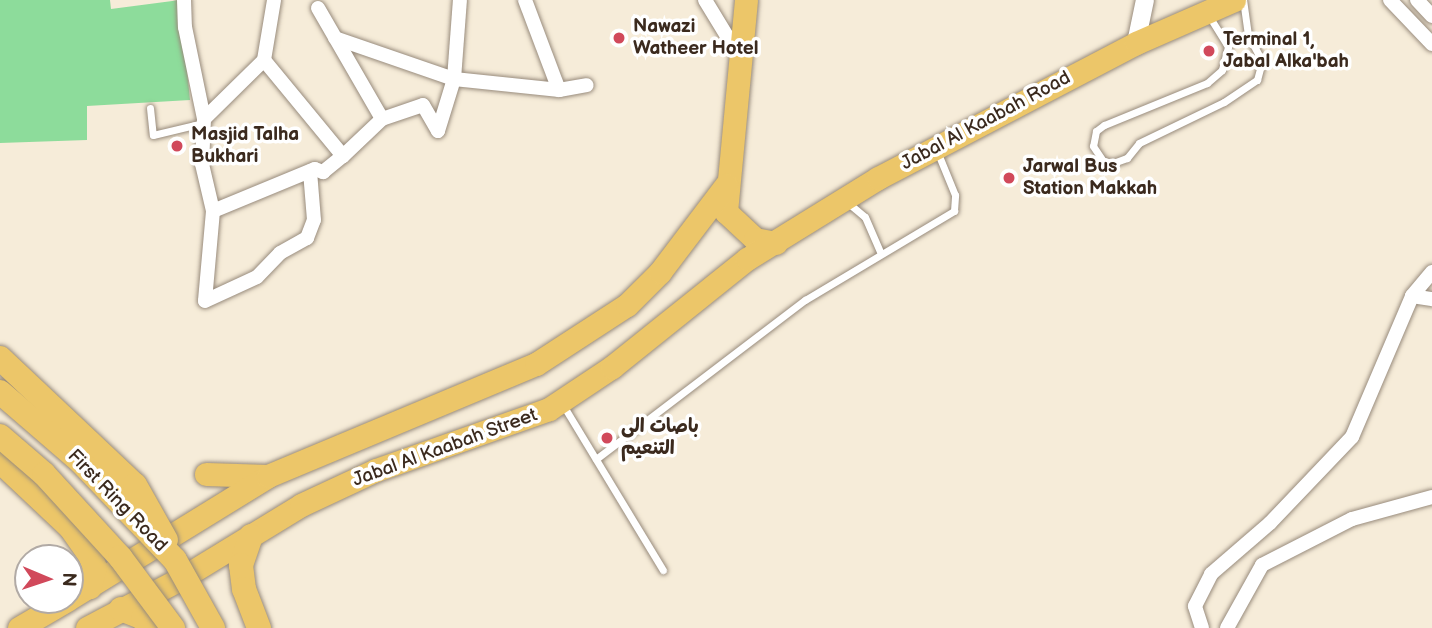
<!DOCTYPE html>
<meta charset="utf-8">
<style>
body{margin:0}
#map{position:relative;width:1432px;height:628px;overflow:hidden;background:#f6ecd9;font-family:"Balsamiq Sans","Playpen Sans Arabic",sans-serif}
div>[style]{position:absolute}
[style*='--x']{left:calc(var(--x)*1px);top:calc(var(--y)*1px);width:calc(var(--w)*1px);rotate:calc(var(--a)*1deg)}
.green>*{inset:0;background:#8ddc9b}
.roads{filter:drop-shadow(0 0 2px #988b7c) drop-shadow(0 0 2px #988b7c)}
.service>*{height:7px;margin:-3.5px;padding:0 3.5px;transform-origin:3.5px;border-radius:3.5px;background:#fff}
.minor>*{height:14px;margin:-7px;padding:0 7px;transform-origin:7px;border-radius:7px;background:#fff}
.tertiary>*{height:18px;margin:-9px;padding:0 9px;transform-origin:9px;border-radius:9px;background:#fff}
.trunk>*{height:23px;margin:-11.5px;padding:0 11.5px;transform-origin:11.5px;border-radius:11.5px;background:#ecc669}
.motorway>*{height:24px;margin:-12px;padding:0 12px;transform-origin:12px;border-radius:12px;background:#ecc669}
.bridges{filter:drop-shadow(0 0 2px #988b7c) drop-shadow(0 0 2px #988b7c)}
.motorway-bridge>*{height:24px;margin:-12px;padding:0 12px;transform-origin:12px;border-radius:12px;background:#ecc669}
.dots>*{width:19px;height:19px;translate:-50% -50%;box-sizing:border-box;border:4px solid #fff;border-radius:50%}
span{translate:-50% -50%;white-space:nowrap;text-align:center;line-height:1.15;-webkit-text-stroke:7px #fff;paint-order:stroke}
.poi-label{font-size:19px;color:#3b2a1e;font-weight:700}
.left{translate:0 -50%;text-align:left}
.street-label{font-size:19px;color:#3b2a1e}
.north{position:absolute;left:14px;top:544px;width:70px;height:70px;box-sizing:border-box;background:#fff;border:2px solid #b1aaa5;border-radius:50%;rotate:92deg;font-size:19px;font-weight:700;line-height:28px;text-align:center;color:#3b2a1e}
.north::after{content:'';display:block;margin:auto;width:24px;height:32px;background:#d1495b;clip-path:polygon(50% 0,100% 100%,50% 72%,0 100%)}
</style>
<div id="map">
<div class="green">
<i style="clip-path:polygon(0 0,110px 0,111px 9px,180px 0,190px 100px,87px 106px,87px 140px,0 143px)"></i>
</div>
<div class="roads">
<div class="service">
<i style="--x:1209;--y:16;--w:36;--a:58"></i>
<i style="--x:1228;--y:47;--w:24;--a:105"></i>
<i style="--x:1222;--y:70;--w:20;--a:139"></i>
<i style="--x:1207;--y:83;--w:111;--a:157.8"></i>
<i style="--x:1104;--y:125;--w:10;--a:143"></i>
<i style="--x:1096;--y:131;--w:15;--a:101"></i>
<i style="--x:1093;--y:146;--w:18;--a:56"></i>
<i style="--x:1103;--y:161;--w:10;--a:11"></i>
<i style="--x:1113;--y:163;--w:15;--a:-20"></i>
<i style="--x:1127;--y:158;--w:19;--a:-51"></i>
<i style="--x:1139;--y:143;--w:94;--a:-25.8"></i>
<i style="--x:1224;--y:102;--w:40;--a:-34"></i>
<i style="--x:1257;--y:80;--w:20;--a:-75"></i>
<i style="--x:1262;--y:61;--w:30;--a:-118"></i>
<i style="--x:1248;--y:35;--w:35;--a:-98"></i>
<i style="--x:150;--y:108;--w:27;--a:84"></i>
<i style="--x:153;--y:135;--w:51;--a:-13.5"></i>
<i style="--x:847;--y:202;--w:23;--a:40"></i>
<i style="--x:865;--y:217;--w:40;--a:66.6"></i>
<i style="--x:563;--y:405;--w:193;--a:58.8"></i>
<i style="--x:596;--y:459;--w:263;--a:-37.3"></i>
<i style="--x:805;--y:300;--w:174;--a:-30.9"></i>
<i style="--x:954;--y:211;--w:16;--a:-86"></i>
<i style="--x:955;--y:195;--w:48;--a:-112.2"></i>
</div>
<div class="minor">
<i style="--x:184;--y:0;--w:27;--a:88"></i>
<i style="--x:185;--y:27;--w:94;--a:78.3"></i>
<i style="--x:204;--y:119;--w:45;--a:92.5"></i>
<i style="--x:202;--y:164;--w:48;--a:76.8"></i>
<i style="--x:213;--y:211;--w:90;--a:95.1"></i>
<i style="--x:525;--y:0;--w:96;--a:69.3"></i>
<i style="--x:705;--y:0;--w:63;--a:58.6"></i>
<i style="--x:1390;--y:0;--w:61;--a:46.3"></i>
<i style="--x:1417;--y:0;--w:22;--a:47"></i>
<i style="--x:318;--y:8;--w:128;--a:60"></i>
<i style="--x:382;--y:119;--w:54;--a:136.5"></i>
<i style="--x:335;--y:38;--w:126;--a:19"></i>
<i style="--x:454;--y:79;--w:106;--a:6"></i>
<i style="--x:559;--y:90;--w:28;--a:-10"></i>
<i style="--x:204;--y:119;--w:84;--a:-44.5"></i>
<i style="--x:264;--y:60;--w:61;--a:-80.5"></i>
<i style="--x:382;--y:119;--w:43;--a:-18.9"></i>
<i style="--x:423;--y:105;--w:30;--a:60"></i>
<i style="--x:438;--y:131;--w:54;--a:-72.9"></i>
<i style="--x:454;--y:79;--w:79;--a:-85.7"></i>
<i style="--x:213;--y:211;--w:110;--a:-22.4"></i>
<i style="--x:315;--y:169;--w:9;--a:21"></i>
<i style="--x:323;--y:172;--w:26;--a:-39"></i>
<i style="--x:343;--y:156;--w:124;--a:-129.5"></i>
<i style="--x:1432;--y:272;--w:31;--a:130"></i>
<i style="--x:1412;--y:296;--w:20;--a:9"></i>
<i style="--x:205;--y:301;--w:57;--a:-24.8"></i>
<i style="--x:257;--y:277;--w:33;--a:-46"></i>
<i style="--x:280;--y:253;--w:31;--a:-29"></i>
<i style="--x:307;--y:238;--w:19;--a:-69"></i>
<i style="--x:314;--y:220;--w:49;--a:-94.7"></i>
<i style="--x:1202;--y:628;--w:23;--a:-108"></i>
<i style="--x:1195;--y:606;--w:36;--a:-63"></i>
<i style="--x:1211;--y:574;--w:78;--a:-40.8"></i>
<i style="--x:1270;--y:523;--w:119;--a:-46.4"></i>
<i style="--x:1352;--y:437;--w:153;--a:-66.9"></i>
<i style="--x:1227;--y:628;--w:72;--a:-60.9"></i>
<i style="--x:1262;--y:565;--w:101;--a:-27.1"></i>
<i style="--x:1352;--y:519;--w:83;--a:-15.4"></i>
</div>
<div class="tertiary">
<i style="--x:1136;--y:43;--w:44;--a:-78.2"></i>
</div>
<div class="trunk">
<i style="--x:746;--y:0;--w:213;--a:95.4"></i>
<i style="--x:726;--y:212;--w:40;--a:43"></i>
<i style="--x:755;--y:239;--w:21;--a:11"></i>
<i style="--x:206;--y:474;--w:62;--a:1.8"></i>
<i style="--x:70;--y:598;--w:233;--a:-31.6"></i>
<i style="--x:268;--y:476;--w:290;--a:-22.7"></i>
<i style="--x:536;--y:364;--w:108;--a:-33"></i>
<i style="--x:627;--y:305;--w:47;--a:-45"></i>
<i style="--x:660;--y:272;--w:109;--a:-52.8"></i>
<i style="--x:19;--y:628;--w:56;--a:-30.3"></i>
<i style="--x:87;--y:628;--w:105;--a:-27.8"></i>
<i style="--x:180;--y:579;--w:142;--a:-31.4"></i>
<i style="--x:301;--y:505;--w:83;--a:-25"></i>
<i style="--x:376;--y:470;--w:183;--a:-19.4"></i>
<i style="--x:549;--y:409;--w:76;--a:-33.7"></i>
<i style="--x:612;--y:367;--w:173;--a:-38.7"></i>
<i style="--x:747;--y:259;--w:154;--a:-31.7"></i>
<i style="--x:878;--y:178;--w:291;--a:-27.6"></i>
<i style="--x:1136;--y:43;--w:107;--a:-23.7"></i>
</div>
<div class="motorway">
<i style="--x:0;--y:461;--w:98;--a:43.3"></i>
<i style="--x:71;--y:528;--w:33;--a:55"></i>
<i style="--x:90;--y:555;--w:14;--a:69"></i>
<i style="--x:95;--y:568;--w:20;--a:105"></i>
<i style="--x:251;--y:536;--w:31;--a:109"></i>
<i style="--x:241;--y:565;--w:24;--a:83"></i>
<i style="--x:244;--y:589;--w:42;--a:69"></i>
<i style="--x:121;--y:609;--w:24;--a:22"></i>
<i style="--x:143;--y:618;--w:12;--a:59"></i>
</div>
</div>
<div class="bridges">
<div class="motorway-bridge">
<i style="--x:0;--y:358;--w:185;--a:43.3"></i>
<i style="--x:135;--y:485;--w:63;--a:60.6"></i>
<i style="--x:0;--y:392;--w:106;--a:40.8"></i>
<i style="--x:80;--y:461;--w:137;--a:46.2"></i>
<i style="--x:175;--y:560;--w:78;--a:60.8"></i>
<i style="--x:0;--y:436;--w:58;--a:40.8"></i>
<i style="--x:44;--y:474;--w:113;--a:47.5"></i>
<i style="--x:120;--y:557;--w:89;--a:53.3"></i>
</div>
</div>
<div class="dots">
<i style="left:619px;top:38px;background:#d1495b"></i>
<i style="left:1209px;top:51px;background:#d1495b"></i>
<i style="left:177px;top:146px;background:#d1495b"></i>
<i style="left:1009px;top:178px;background:#d1495b"></i>
<i style="left:607px;top:438px;background:#d1495b"></i>
</div>
<div class="poi-label">
<span class="left" style="left:633px;top:38px">Nawazi<br>Watheer Hotel</span>
<span class="left" style="left:1223px;top:51px">Terminal 1,<br>Jabal Alka'bah</span>
<span class="left" style="left:191px;top:146px">Masjid Talha<br>Bukhari</span>
<span class="left" style="left:1023px;top:178px">Jarwal Bus<br>Station Makkah</span>
<span class="left" style="left:621px;top:438px">باصات الى<br>التنعيم</span>
</div>
<div class="street-label">
<span style="left:986px;top:121px;rotate:-28deg">Jabal Al Kaabah Road</span>
<span style="left:445px;top:448px;rotate:-20deg">Jabal Al Kaabah Street</span>
<span style="left:117px;top:501px;rotate:46deg">First Ring Road</span>
</div>
<div class="north">N</div>
</div>
